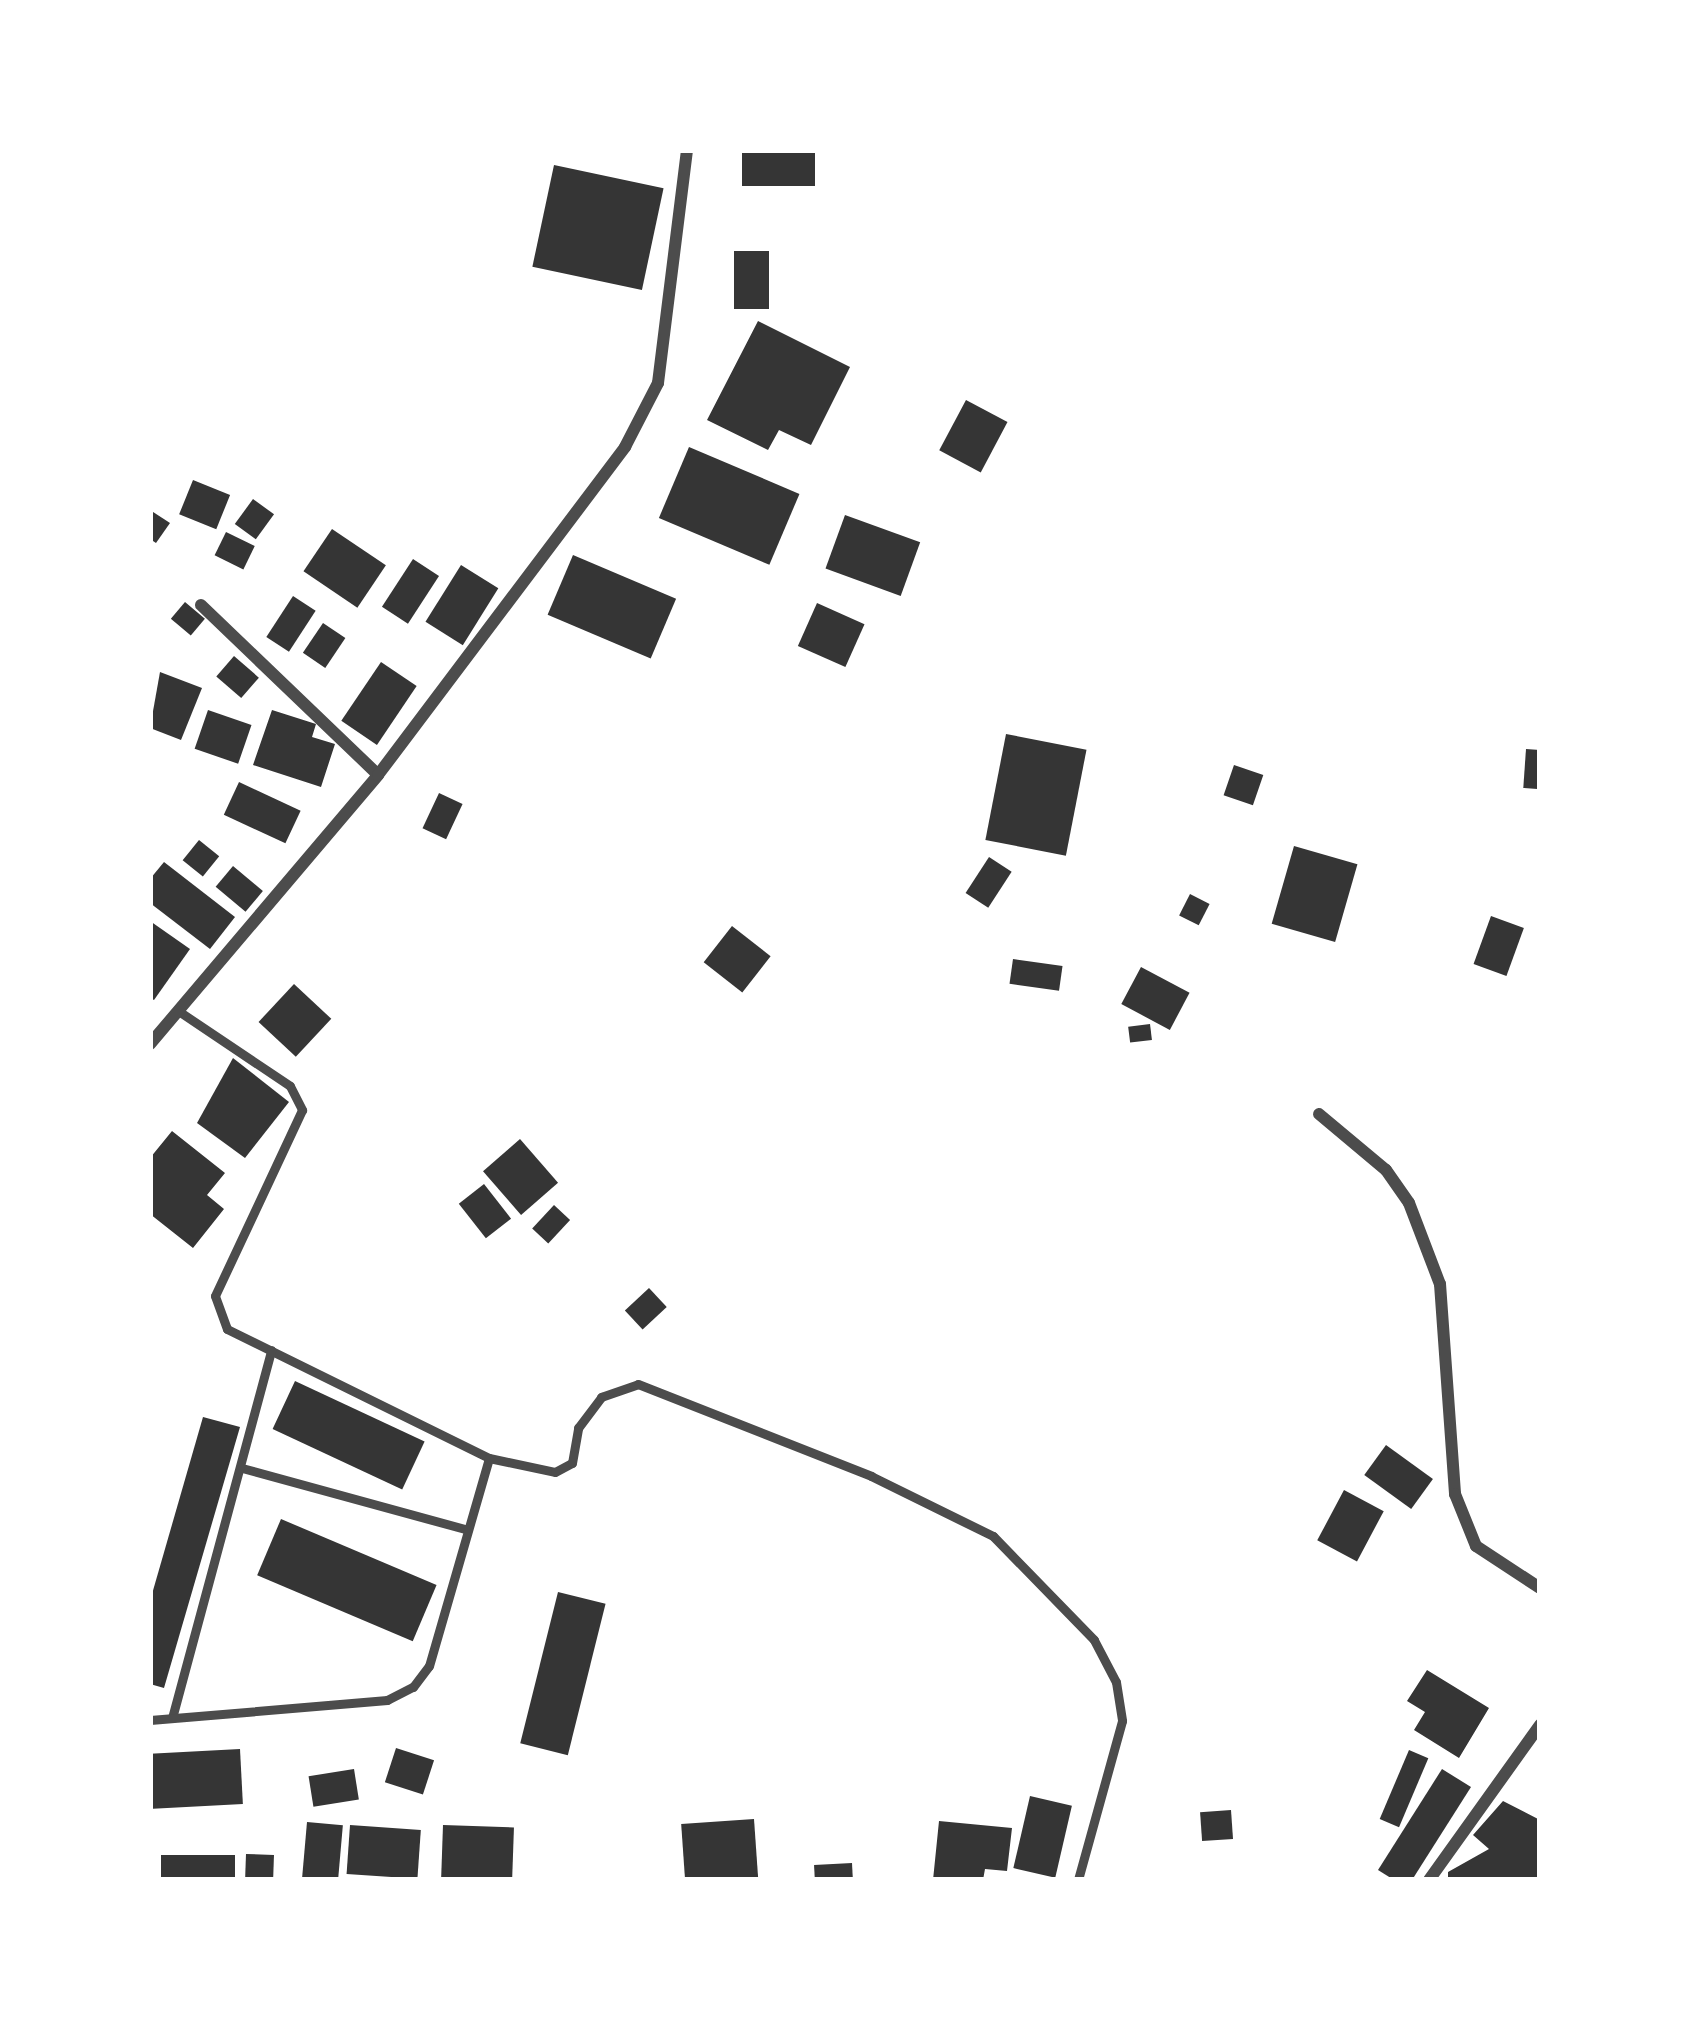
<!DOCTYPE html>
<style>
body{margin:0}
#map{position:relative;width:1690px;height:2030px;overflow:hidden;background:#fff;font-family:Arial,sans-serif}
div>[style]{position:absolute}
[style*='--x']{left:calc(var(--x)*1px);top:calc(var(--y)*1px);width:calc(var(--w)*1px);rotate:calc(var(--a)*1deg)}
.building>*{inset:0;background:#353535;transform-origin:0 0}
.service>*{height:9px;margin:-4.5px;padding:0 4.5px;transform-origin:4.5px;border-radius:4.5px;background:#4c4c4c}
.minor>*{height:12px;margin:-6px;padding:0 6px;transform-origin:6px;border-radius:6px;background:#4c4c4c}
span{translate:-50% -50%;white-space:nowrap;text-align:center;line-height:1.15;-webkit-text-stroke:9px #fff;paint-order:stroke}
.frame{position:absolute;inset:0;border:153px solid #fff;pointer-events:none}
</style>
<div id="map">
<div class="building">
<i style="left:742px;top:150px;width:73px;height:36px"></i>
<i style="left:554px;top:165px;width:112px;height:104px;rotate:12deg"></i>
<i style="left:769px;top:251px;width:58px;height:35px;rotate:90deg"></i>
<i style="clip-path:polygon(758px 321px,850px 367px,811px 445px,779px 430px,768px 450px,707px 420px)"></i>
<i style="left:966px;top:400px;width:47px;height:57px;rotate:28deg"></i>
<i style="left:689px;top:447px;width:120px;height:77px;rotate:23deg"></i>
<i style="left:193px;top:480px;width:40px;height:37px;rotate:22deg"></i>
<i style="left:253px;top:499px;width:26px;height:31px;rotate:36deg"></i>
<i style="clip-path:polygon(150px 510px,170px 523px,156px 543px,150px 539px)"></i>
<i style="left:845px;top:515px;width:80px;height:57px;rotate:20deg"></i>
<i style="left:332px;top:529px;width:65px;height:51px;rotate:34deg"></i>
<i style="left:226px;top:532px;width:32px;height:26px;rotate:26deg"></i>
<i style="left:573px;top:555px;width:112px;height:65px;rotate:23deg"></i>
<i style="left:413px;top:559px;width:31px;height:57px;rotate:33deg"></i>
<i style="left:461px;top:565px;width:44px;height:67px;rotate:32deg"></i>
<i style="left:293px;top:596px;width:27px;height:49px;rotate:33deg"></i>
<i style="left:185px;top:602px;width:26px;height:22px;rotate:40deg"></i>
<i style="left:817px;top:603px;width:52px;height:47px;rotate:24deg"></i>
<i style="left:323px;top:623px;width:27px;height:36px;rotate:34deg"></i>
<i style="left:234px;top:656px;width:33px;height:27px;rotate:41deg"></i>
<i style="left:381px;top:662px;width:43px;height:71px;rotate:34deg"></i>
<i style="clip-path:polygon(160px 672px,202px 688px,181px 740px,150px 728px)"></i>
<i style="left:208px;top:710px;width:46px;height:41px;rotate:19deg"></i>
<i style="clip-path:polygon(272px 710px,316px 724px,312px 737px,335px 744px,321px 787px,253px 765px)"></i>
<i style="left:1006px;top:734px;width:82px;height:108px;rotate:11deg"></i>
<i style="left:1526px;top:749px;width:14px;height:39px;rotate:4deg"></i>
<i style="left:1234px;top:765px;width:31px;height:32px;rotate:19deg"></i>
<i style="left:239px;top:782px;width:68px;height:36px;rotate:25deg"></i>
<i style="left:439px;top:793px;width:26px;height:39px;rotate:25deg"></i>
<i style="left:199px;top:840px;width:26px;height:26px;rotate:39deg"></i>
<i style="left:1294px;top:846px;width:66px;height:81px;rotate:16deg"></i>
<i style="left:989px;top:857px;width:27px;height:43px;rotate:33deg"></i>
<i style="clip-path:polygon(164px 862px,235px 917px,210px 949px,150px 903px,150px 879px)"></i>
<i style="left:233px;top:866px;width:39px;height:27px;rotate:40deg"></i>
<i style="left:1190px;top:894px;width:22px;height:24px;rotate:27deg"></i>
<i style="left:1491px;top:916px;width:35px;height:51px;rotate:20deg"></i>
<i style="clip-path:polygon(150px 921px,190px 949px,154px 1000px,150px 998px)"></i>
<i style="left:732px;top:926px;width:49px;height:46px;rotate:38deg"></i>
<i style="left:1013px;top:959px;width:50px;height:25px;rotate:8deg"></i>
<i style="left:1141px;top:967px;width:55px;height:42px;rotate:28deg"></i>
<i style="left:294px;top:984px;width:51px;height:52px;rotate:43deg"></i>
<i style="left:1150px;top:1024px;width:16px;height:22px;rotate:83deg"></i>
<i style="clip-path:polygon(233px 1058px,289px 1102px,245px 1158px,197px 1123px)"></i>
<i style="clip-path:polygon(172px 1131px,225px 1173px,207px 1195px,224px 1209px,193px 1248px,150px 1214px,150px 1158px)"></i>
<i style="left:520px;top:1139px;width:58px;height:49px;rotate:49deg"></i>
<i style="left:484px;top:1184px;width:44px;height:32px;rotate:52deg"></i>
<i style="left:554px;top:1205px;width:22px;height:32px;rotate:43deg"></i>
<i style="left:649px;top:1288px;width:26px;height:33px;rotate:47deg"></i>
<i style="left:295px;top:1381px;width:143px;height:53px;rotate:25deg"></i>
<i style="clip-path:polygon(203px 1417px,240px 1427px,164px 1688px,150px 1684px,150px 1601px)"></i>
<i style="left:1386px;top:1445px;width:58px;height:37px;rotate:36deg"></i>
<i style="left:1344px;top:1490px;width:45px;height:57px;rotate:28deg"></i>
<i style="left:281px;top:1519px;width:169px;height:61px;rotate:23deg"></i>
<i style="left:558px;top:1592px;width:49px;height:156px;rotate:14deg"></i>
<i style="clip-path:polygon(1427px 1670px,1489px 1708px,1459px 1758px,1414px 1730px,1425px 1712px,1407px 1701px)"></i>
<i style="left:396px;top:1748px;width:40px;height:36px;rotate:18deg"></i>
<i style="left:240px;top:1749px;width:55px;height:90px;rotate:87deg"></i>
<i style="left:1409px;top:1750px;width:21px;height:75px;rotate:23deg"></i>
<i style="left:354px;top:1769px;width:31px;height:46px;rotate:81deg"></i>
<i style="clip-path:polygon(1442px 1769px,1471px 1787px,1412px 1880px,1394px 1880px,1378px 1870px)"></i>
<i style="left:1030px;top:1796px;width:43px;height:74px;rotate:13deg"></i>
<i style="clip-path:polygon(1503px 1801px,1540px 1820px,1540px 1880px,1448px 1880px,1448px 1872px,1489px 1849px,1473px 1835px)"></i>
<i style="left:1231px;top:1810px;width:29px;height:31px;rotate:86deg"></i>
<i style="left:754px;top:1819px;width:59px;height:73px;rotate:86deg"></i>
<i style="clip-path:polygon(939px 1821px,1012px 1828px,1007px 1871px,985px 1869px,983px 1880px,933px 1880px)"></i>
<i style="left:307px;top:1822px;width:36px;height:58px;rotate:5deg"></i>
<i style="left:350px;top:1825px;width:71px;height:49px;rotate:4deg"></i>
<i style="left:443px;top:1825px;width:71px;height:55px;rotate:2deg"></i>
<i style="left:246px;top:1854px;width:28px;height:26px;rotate:2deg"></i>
<i style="left:161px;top:1855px;width:74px;height:25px"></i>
<i style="left:852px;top:1863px;width:17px;height:38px;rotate:87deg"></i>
</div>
<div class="service">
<i style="--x:177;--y:1010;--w:136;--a:33.9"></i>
<i style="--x:290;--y:1086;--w:27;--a:63"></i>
<i style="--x:302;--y:1110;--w:205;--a:115.1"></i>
<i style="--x:215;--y:1296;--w:35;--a:70"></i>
<i style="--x:227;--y:1329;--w:292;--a:26.2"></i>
<i style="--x:489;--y:1458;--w:67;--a:12"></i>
<i style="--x:555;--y:1472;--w:19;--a:-28"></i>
<i style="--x:572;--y:1463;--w:36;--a:-80"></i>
<i style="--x:578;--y:1428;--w:39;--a:-53"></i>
<i style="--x:601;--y:1397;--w:39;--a:-19"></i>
<i style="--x:638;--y:1384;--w:251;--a:21.5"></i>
<i style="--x:871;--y:1476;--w:136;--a:26.2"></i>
<i style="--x:993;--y:1536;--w:145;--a:45.8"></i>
<i style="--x:1094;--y:1640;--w:47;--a:62.4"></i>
<i style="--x:1116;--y:1682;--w:39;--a:81"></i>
<i style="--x:1122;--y:1721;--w:165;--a:105.5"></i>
<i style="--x:242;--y:1468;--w:234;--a:15.3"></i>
<i style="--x:172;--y:1718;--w:381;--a:-74.9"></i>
<i style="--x:150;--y:1720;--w:238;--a:-4.8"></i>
<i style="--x:387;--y:1700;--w:29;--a:-27"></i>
<i style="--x:413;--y:1687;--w:26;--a:-53"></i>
<i style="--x:429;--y:1666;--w:216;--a:-73.9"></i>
</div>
<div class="minor">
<i style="--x:201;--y:605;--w:245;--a:43.8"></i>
<i style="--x:150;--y:1044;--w:353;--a:-49.7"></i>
<i style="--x:378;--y:775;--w:411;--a:-53"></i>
<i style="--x:625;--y:447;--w:72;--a:-62.7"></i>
<i style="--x:658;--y:383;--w:235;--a:-82.9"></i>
<i style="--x:1319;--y:1114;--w:87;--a:39.9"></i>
<i style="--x:1386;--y:1170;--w:40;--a:55.1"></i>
<i style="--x:1409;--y:1203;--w:87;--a:69.1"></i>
<i style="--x:1440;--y:1284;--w:211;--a:85.9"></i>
<i style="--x:1455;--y:1494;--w:56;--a:68"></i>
<i style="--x:1476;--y:1546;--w:77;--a:33.3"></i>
<i style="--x:1429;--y:1880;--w:191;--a:-54.4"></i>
</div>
<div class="frame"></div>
</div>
